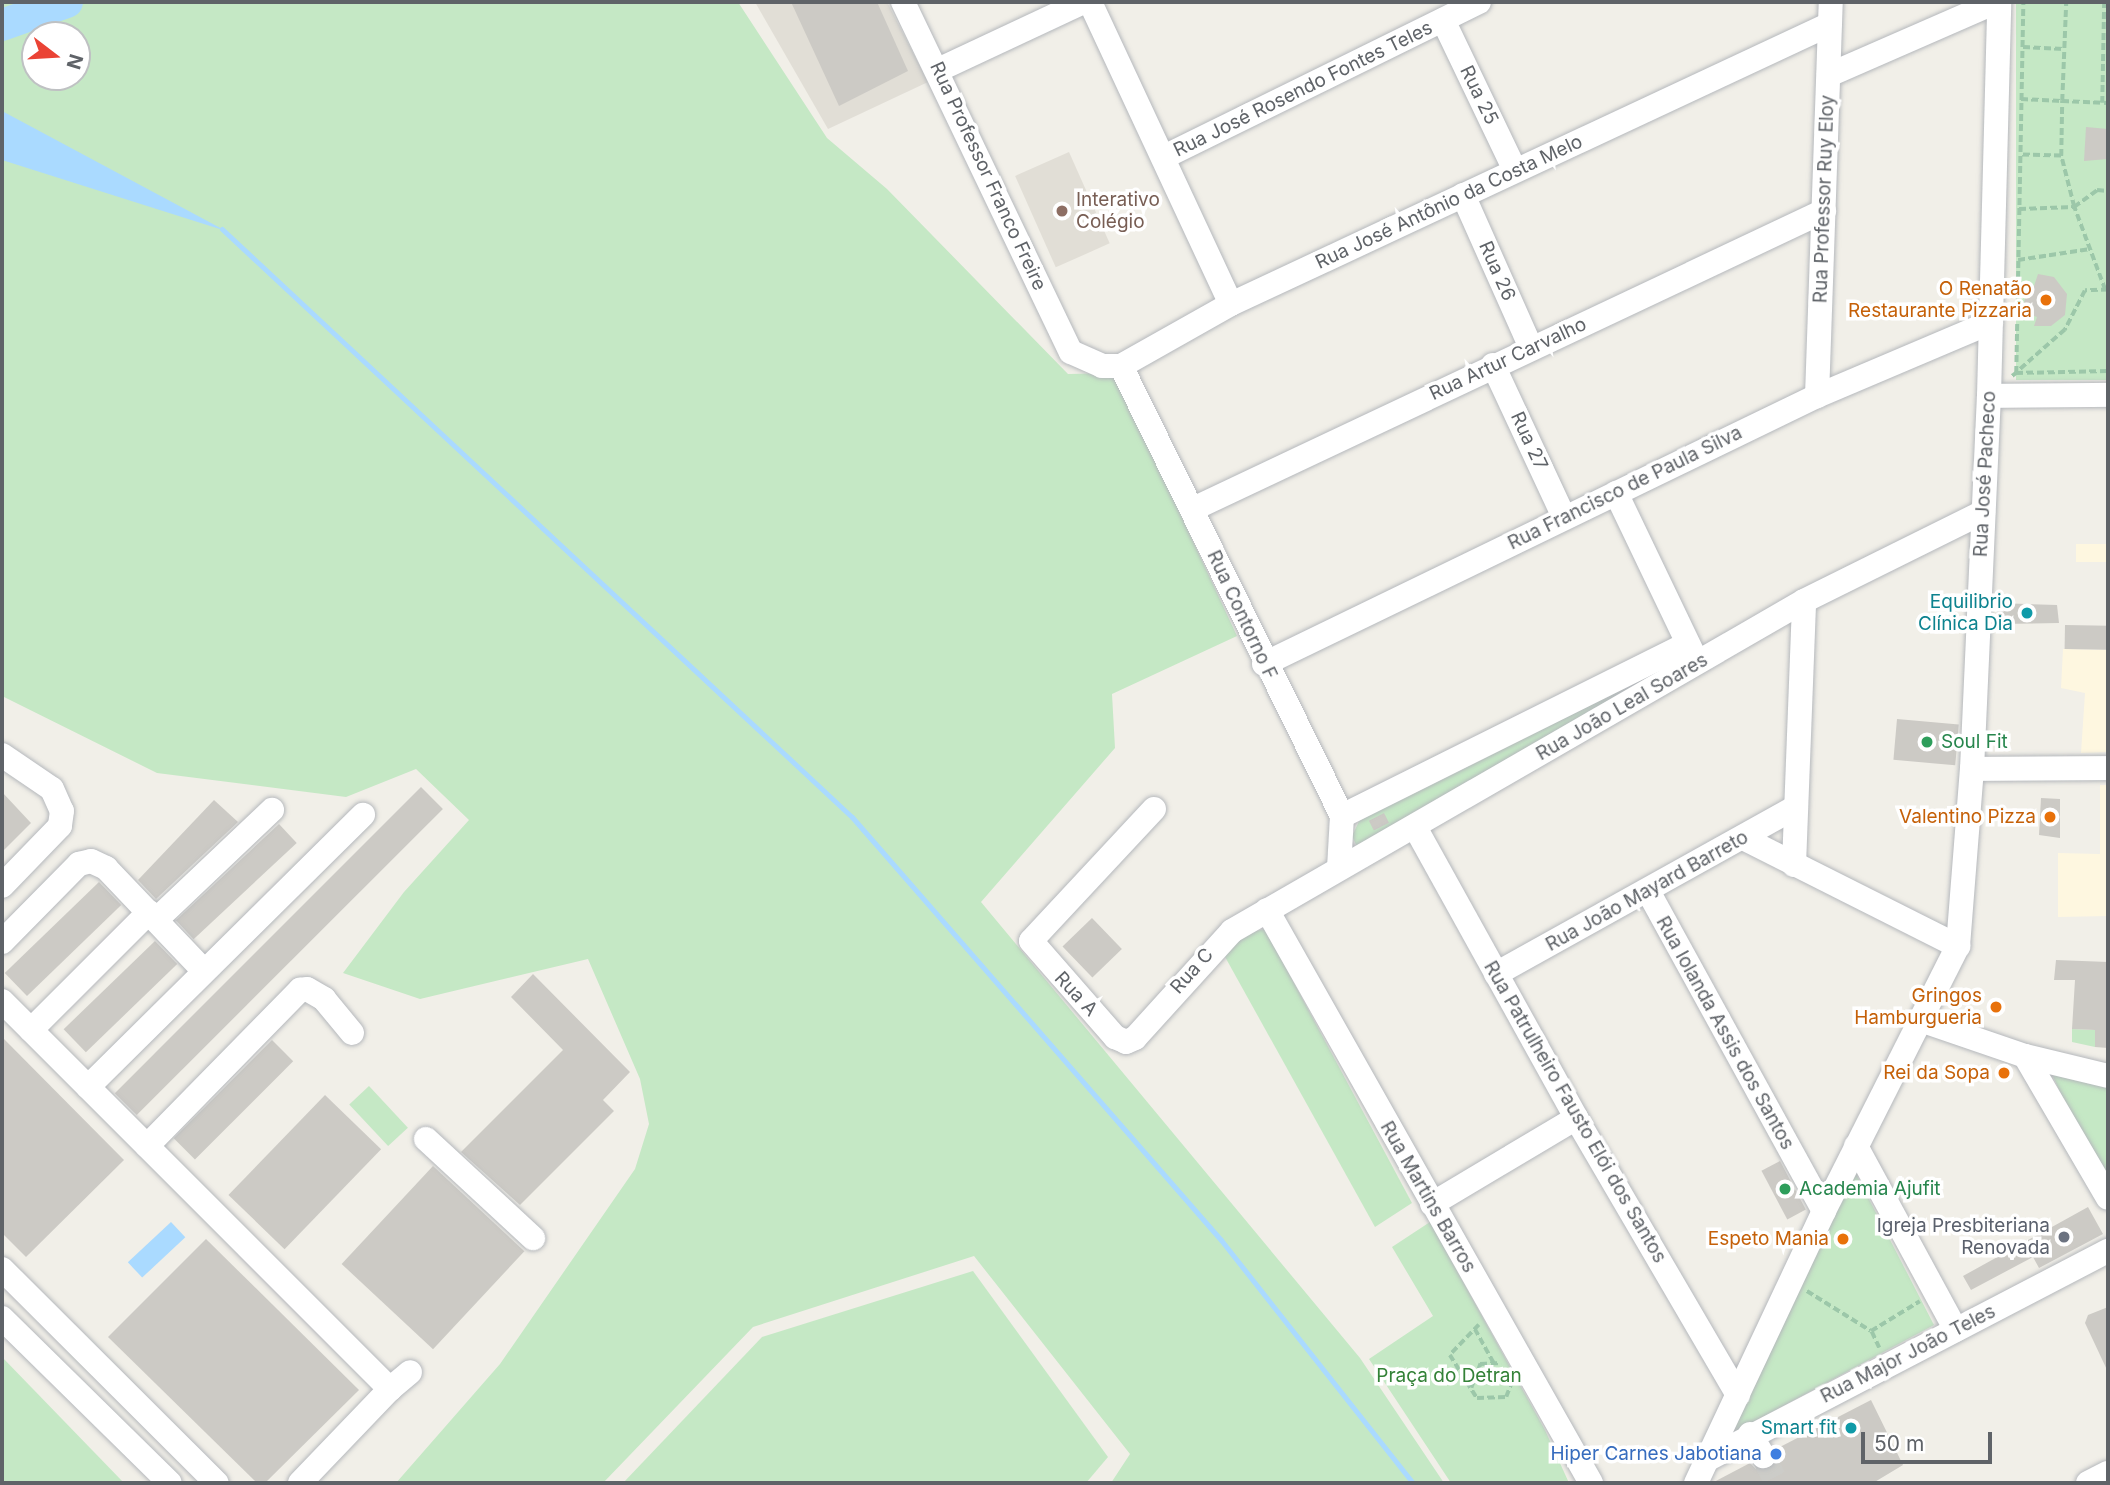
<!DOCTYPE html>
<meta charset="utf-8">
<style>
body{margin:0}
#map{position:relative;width:2110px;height:1485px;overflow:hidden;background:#f1efe8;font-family:Inter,sans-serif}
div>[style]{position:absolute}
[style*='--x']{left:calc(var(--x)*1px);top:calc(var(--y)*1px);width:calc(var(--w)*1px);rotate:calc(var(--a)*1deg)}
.commercial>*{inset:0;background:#fef7e0;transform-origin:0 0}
.education>*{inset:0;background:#e1ded6;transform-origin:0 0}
.green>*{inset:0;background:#c5e8c5;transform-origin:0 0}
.water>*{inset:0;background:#aadaff;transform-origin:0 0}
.stream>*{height:5px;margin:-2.5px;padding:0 2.5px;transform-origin:2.5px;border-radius:2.5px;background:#aadaff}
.river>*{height:32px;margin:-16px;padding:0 16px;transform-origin:16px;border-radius:16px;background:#aadaff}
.building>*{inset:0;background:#cccac5;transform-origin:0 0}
.minor-tunnel>*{height:24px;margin-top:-12px;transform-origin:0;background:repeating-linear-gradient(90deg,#ccccc8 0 24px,transparent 0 36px)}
.path>*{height:3.5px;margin-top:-1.75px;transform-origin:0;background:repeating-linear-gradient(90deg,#9cc7a9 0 7px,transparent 0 10.5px)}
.roads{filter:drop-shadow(0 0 2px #b5b8bc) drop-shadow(0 0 2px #b5b8bc)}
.minor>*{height:24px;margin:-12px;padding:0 12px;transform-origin:12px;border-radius:12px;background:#fff}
.dots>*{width:19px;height:19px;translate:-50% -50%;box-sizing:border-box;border:4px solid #fff;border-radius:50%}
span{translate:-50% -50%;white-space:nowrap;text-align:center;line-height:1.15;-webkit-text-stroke:7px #fff;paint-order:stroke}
.street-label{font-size:19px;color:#5f6368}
.education-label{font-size:19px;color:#785e54}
.left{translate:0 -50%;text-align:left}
.food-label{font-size:19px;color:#c56008}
.right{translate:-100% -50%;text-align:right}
.culture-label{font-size:19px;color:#0d838f}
.leisure-label{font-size:19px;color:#27864d}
.worship-label{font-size:19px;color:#5b616d}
.park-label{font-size:19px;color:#348238}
.shop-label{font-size:19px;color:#366cbe}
.frame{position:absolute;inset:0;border:4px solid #5f6368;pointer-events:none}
.north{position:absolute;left:21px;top:21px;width:70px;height:70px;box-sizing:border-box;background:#fff;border:2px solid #bfc1c3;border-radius:50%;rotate:107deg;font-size:19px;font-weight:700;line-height:28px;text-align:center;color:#5f6368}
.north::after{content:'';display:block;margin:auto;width:24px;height:32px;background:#ea4335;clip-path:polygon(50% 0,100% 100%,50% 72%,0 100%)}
.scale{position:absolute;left:1861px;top:1432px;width:131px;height:32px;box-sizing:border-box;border:4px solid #5f6368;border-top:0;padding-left:9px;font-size:21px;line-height:24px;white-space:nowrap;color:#5f6368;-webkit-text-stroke:5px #fff;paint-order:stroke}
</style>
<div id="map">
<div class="commercial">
<i style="left:2076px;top:544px;width:32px;height:18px"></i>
<i style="clip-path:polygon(2063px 649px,2108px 650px,2108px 752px,2081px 753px,2085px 693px,2061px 688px)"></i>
<i style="clip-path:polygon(2100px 785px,2108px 785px,2108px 916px,2058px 917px,2058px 853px,2100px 854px)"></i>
</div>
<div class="education">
<i style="clip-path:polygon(755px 2px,887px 2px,928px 82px,828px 129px)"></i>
<i style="left:1069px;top:152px;width:100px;height:59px;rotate:66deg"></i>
</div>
<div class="green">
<i style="clip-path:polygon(evenodd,2px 2px,738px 2px,827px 138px,887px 189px,1068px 374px,1115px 373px,1237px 636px,1112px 694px,1115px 748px,981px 902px,1360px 1358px,1444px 1483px,1111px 1483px,1130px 1454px,974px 1256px,753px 1327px,603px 1483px,396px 1483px,500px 1364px,635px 1169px,649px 1124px,640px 1079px,588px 959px,420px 999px,343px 973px,404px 892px,469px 820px,416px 769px,346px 797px,157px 773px,2px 696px,2px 2px,35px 35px,77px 35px,77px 77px,35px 77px,35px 35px)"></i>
<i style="left:2016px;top:2px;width:92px;height:378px"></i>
<i style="clip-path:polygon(1675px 645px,1686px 666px,1359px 851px,1352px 836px,1363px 813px)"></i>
<i style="clip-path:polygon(1265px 929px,1412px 1203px,1375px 1227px,1224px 955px,1242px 934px)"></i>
<i style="clip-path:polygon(2072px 1029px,2095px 1030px,2095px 1047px,2072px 1042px)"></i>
<i style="clip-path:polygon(2051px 1072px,2108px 1083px,2108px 1176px,2080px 1136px)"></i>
<i style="left:369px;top:1086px;width:57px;height:27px;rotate:47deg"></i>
<i style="clip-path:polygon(1855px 1172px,1934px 1325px,1729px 1435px)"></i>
<i style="clip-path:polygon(1430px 1222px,1545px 1430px,1569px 1483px,1451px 1483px,1369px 1359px,1433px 1316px,1392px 1247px)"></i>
<i style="clip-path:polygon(973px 1271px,1108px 1457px,1086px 1483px,623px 1483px,762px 1337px)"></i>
<i style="clip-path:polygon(2px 1357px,124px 1483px,2px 1483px)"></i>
</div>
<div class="water">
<i style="clip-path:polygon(2px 111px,226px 231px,2px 160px)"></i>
<i style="left:171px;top:1222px;width:21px;height:59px;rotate:47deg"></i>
</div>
<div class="stream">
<i style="--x:222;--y:229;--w:862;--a:43.03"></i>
<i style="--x:852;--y:817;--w:561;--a:48.9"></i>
<i style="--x:1221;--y:1240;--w:310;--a:51.7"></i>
</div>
<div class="river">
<i style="--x:2;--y:25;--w:69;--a:-19.5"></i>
</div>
<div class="building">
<i style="clip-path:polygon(791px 2px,877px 2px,908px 71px,839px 106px)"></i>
<i style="clip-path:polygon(2086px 127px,2108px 129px,2108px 159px,2084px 161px)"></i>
<i style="clip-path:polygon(2038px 274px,2054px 277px,2067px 294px,2065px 315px,2051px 326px,2034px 326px,2037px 317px,2026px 313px,2027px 308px,2023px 307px,2028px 286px,2034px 286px)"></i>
<i style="clip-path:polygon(1997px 603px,2057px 605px,2059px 623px,1998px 624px)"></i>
<i style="left:2065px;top:625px;width:43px;height:24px;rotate:1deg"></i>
<i style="left:1897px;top:719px;width:62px;height:41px;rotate:5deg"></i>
<i style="left:421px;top:787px;width:31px;height:433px;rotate:45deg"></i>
<i style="clip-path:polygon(2px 792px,31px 823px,2px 852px)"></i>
<i style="clip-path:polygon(2041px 798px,2060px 799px,2060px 838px,2039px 835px)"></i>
<i style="clip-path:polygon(214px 800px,238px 822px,156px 899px,138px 880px)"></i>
<i style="left:1384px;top:813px;width:11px;height:17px;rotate:63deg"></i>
<i style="left:279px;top:824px;width:26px;height:141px;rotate:47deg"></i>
<i style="left:99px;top:882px;width:32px;height:131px;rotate:46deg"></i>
<i style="left:1092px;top:918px;width:43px;height:41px;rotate:46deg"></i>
<i style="left:155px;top:941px;width:32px;height:127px;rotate:46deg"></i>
<i style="clip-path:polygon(2056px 960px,2108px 962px,2108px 1048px,2095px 1047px,2095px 1030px,2072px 1029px,2075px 980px,2054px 980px)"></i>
<i style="clip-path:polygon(533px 974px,630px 1072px,603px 1100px,614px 1111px,520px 1205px,461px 1152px,563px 1050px,511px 997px)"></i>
<i style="clip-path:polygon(2px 1037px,124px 1160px,26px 1257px,2px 1233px)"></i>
<i style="left:272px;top:1040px;width:30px;height:139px;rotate:45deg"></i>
<i style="left:325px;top:1095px;width:78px;height:139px;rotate:44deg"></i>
<i style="left:1780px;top:1161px;width:55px;height:21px;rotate:62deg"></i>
<i style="left:433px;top:1166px;width:125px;height:134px;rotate:43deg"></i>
<i style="clip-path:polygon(2088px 1207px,2103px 1234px,2039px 1268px,2033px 1257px,1971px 1290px,1963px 1276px)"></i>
<i style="clip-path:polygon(206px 1239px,359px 1390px,265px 1483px,257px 1483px,108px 1337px)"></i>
<i style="clip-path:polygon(2108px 1307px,2108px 1372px,2085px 1323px,2088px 1315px)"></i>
<i style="clip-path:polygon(1871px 1400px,1903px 1465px,1873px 1483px,1712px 1483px,1750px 1463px,1756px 1469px,1770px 1469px,1776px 1463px,1776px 1449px)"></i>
</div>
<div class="minor-tunnel">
<i style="--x:1763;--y:1456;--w:30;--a:63"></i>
</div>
<div class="path">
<i style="--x:2023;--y:47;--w:41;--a:2.8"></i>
<i style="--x:2021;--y:99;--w:41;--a:2.8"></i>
<i style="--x:2062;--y:101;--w:99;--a:-87.7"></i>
<i style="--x:2102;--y:103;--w:101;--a:-88.9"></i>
<i style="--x:2061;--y:156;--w:55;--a:-89"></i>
<i style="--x:2062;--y:101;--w:46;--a:2.5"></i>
<i style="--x:2019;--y:209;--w:55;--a:-2.1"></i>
<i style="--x:2074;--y:207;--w:53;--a:-104.3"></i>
<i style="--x:2061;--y:156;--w:41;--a:-178.6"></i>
<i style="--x:2018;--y:260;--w:73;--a:-8.7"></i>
<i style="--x:2105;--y:290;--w:89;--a:-110.5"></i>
<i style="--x:2074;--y:207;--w:29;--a:-36"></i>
<i style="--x:2097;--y:190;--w:11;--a:5"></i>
<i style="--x:2108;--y:290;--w:23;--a:178"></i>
<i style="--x:2085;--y:291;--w:44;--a:117.1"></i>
<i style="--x:2065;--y:330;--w:65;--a:138.7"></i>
<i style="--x:2016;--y:373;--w:92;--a:-1.2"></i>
<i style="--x:2012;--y:376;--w:5;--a:-37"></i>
<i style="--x:2016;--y:373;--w:371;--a:-88.9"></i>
<i style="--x:1807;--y:1291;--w:75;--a:32"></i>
<i style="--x:1479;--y:1325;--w:42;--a:134"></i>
<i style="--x:1450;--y:1355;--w:51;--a:57.9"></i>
<i style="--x:1477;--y:1398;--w:29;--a:-2"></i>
<i style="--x:1506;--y:1397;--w:14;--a:-69"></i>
<i style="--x:1475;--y:1329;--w:39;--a:61"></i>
<i style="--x:1879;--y:1348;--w:19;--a:-115"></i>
<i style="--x:1871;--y:1331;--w:57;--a:-31.5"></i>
<i style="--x:1471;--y:1388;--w:26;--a:-69"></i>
<i style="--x:1480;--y:1364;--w:21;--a:-3"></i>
</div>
<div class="roads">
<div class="minor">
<i style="--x:903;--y:2;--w:388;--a:64.4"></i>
<i style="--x:1071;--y:352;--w:34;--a:24"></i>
<i style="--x:1102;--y:366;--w:19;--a:0"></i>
<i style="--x:1121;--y:366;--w:126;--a:-29.4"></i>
<i style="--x:1231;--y:304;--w:661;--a:-25.05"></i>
<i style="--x:1090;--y:2;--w:333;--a:65"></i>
<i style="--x:1443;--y:20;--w:166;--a:64.4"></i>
<i style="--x:938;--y:70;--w:160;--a:-25.1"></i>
<i style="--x:1829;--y:75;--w:182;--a:-23.6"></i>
<i style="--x:1164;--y:157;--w:351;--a:-26.2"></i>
<i style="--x:1463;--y:195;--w:167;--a:66"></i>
<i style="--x:1493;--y:365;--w:168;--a:65"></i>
<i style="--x:1121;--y:366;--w:501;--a:63.84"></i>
<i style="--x:1342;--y:816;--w:52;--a:93.3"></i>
<i style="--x:1817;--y:396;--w:394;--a:-88"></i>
<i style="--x:1989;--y:396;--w:119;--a:-0.5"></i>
<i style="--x:1616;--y:493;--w:181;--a:64.4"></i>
<i style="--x:1193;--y:509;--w:698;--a:-25.28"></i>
<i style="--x:1264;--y:664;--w:615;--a:-25.86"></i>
<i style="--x:1817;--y:396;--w:189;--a:-23"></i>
<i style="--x:2;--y:755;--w:60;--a:34.2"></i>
<i style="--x:52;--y:789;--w:24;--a:66"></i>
<i style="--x:62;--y:811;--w:15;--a:98"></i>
<i style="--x:60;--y:826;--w:83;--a:134"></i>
<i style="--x:1972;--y:769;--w:136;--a:-0.4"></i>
<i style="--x:1154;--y:809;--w:180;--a:133"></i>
<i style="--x:1031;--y:941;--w:128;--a:48.8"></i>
<i style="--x:1115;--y:1037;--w:12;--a:24"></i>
<i style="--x:1126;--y:1042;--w:10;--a:-24"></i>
<i style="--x:1135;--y:1038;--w:144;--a:-47.8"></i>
<i style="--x:1232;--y:931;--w:660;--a:-29.98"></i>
<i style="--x:1804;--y:601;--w:200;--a:-26.4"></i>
<i style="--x:1342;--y:816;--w:385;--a:-26.5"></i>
<i style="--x:1415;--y:827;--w:333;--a:61"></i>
<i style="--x:1576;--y:1118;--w:321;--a:59.7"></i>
<i style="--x:1743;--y:838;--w:241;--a:26.7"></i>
<i style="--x:1794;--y:865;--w:264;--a:-87.8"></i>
<i style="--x:1648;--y:891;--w:365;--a:61.2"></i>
<i style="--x:1267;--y:910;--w:658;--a:60.51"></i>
<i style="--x:156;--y:920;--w:160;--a:-43.5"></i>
<i style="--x:2;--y:942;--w:110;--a:-45.4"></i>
<i style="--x:79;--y:864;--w:12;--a:-14"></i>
<i style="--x:91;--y:861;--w:17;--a:25"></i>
<i style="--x:106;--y:868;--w:141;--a:46.4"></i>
<i style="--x:1496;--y:974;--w:343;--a:-29.1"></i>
<i style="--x:2;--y:1001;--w:549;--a:45"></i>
<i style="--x:390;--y:1389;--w:130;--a:133.8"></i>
<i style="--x:1923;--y:1021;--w:108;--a:18.9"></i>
<i style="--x:2025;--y:1056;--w:85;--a:13.5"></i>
<i style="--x:31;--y:1030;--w:167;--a:-45"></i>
<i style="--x:2025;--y:1056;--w:164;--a:59.7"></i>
<i style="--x:88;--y:1087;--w:387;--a:-44.7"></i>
<i style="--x:426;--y:1139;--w:146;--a:42.8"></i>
<i style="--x:147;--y:1146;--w:219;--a:-45.6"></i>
<i style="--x:300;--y:990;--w:7;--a:-8"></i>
<i style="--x:307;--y:989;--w:20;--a:30"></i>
<i style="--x:324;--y:999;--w:44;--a:50.5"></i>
<i style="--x:1856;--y:1146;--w:209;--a:61.5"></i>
<i style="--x:1432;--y:1204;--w:168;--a:-30.8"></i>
<i style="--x:2;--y:1269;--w:303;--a:44.9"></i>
<i style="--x:2;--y:1318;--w:235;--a:44.5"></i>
<i style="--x:390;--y:1389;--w:26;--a:-40"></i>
<i style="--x:1750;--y:1434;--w:26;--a:59"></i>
<i style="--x:1710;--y:1458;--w:449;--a:-27.5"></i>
<i style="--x:1696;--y:1483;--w:301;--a:-64.8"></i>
<i style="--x:1824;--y:1211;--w:297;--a:-63.2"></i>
<i style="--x:1958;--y:946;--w:178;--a:-85.5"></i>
<i style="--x:1972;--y:769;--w:373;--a:-87.4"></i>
<i style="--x:1989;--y:396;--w:394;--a:-88.5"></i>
<i style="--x:2088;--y:1483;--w:22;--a:-27"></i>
</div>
</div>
<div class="dots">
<i style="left:1062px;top:211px;background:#8d6e63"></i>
<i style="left:2046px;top:300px;background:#e8710a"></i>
<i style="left:2027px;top:613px;background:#0f9aa8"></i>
<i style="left:1927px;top:742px;background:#2e9e5b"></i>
<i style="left:2050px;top:817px;background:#e8710a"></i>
<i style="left:1996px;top:1007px;background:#e8710a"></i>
<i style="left:2004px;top:1073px;background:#e8710a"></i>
<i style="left:1785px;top:1189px;background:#2e9e5b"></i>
<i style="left:2064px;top:1237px;background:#6b7280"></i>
<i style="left:1843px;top:1239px;background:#e8710a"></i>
<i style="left:1851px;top:1428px;background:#0f9aa8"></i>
<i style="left:1776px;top:1454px;background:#3f7fe0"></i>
</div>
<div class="street-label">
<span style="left:1303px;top:89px;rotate:-26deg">Rua José Rosendo Fontes Teles</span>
<span style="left:1479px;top:95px;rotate:64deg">Rua 25</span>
<span style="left:988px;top:176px;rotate:65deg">Rua Professor Franco Freire</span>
<span style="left:1824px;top:199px;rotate:-88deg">Rua Professor Ruy Eloy</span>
<span style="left:1449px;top:202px;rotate:-25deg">Rua José Antônio da Costa Melo</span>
<span style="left:1497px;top:271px;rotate:66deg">Rua 26</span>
<span style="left:1508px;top:359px;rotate:-25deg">Rua Artur Carvalho</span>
<span style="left:1529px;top:441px;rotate:65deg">Rua 27</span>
<span style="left:1985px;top:474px;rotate:-87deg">Rua José Pacheco</span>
<span style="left:1625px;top:488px;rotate:-26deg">Rua Francisco de Paula Silva</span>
<span style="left:1242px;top:615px;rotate:65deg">Rua Contorno F</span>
<span style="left:1622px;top:707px;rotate:-30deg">Rua João Leal Soares</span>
<span style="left:1647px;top:891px;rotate:-29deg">Rua João Mayard Barreto</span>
<span style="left:1192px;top:971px;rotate:-48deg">Rua C</span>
<span style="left:1076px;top:994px;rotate:47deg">Rua A</span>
<span style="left:1725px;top:1033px;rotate:61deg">Rua Iolanda Assis dos Santos</span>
<span style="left:1575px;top:1112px;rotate:60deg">Rua Patrulheiro Fausto Elói dos Santos</span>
<span style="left:1428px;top:1197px;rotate:60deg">Rua Martins Barros</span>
<span style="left:1908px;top:1354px;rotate:-27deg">Rua Major João Teles</span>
</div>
<div class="education-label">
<span class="left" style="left:1076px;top:211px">Interativo<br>Colégio</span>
</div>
<div class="food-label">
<span class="right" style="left:2032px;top:300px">O Renatão<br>Restaurante Pizzaria</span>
<span class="right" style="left:2036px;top:817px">Valentino Pizza</span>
<span class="right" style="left:1982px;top:1007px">Gringos<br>Hamburgueria</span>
<span class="right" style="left:1990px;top:1073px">Rei da Sopa</span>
<span class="right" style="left:1829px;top:1239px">Espeto Mania</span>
</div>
<div class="culture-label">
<span class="right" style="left:2013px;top:613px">Equilibrio<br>Clínica Dia</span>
<span class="right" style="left:1837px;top:1428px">Smart fit</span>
</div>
<div class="leisure-label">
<span class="left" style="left:1941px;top:742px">Soul Fit</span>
<span class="left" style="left:1799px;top:1189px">Academia Ajufit</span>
</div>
<div class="worship-label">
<span class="right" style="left:2050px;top:1237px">Igreja Presbiteriana<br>Renovada</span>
</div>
<div class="park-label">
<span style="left:1449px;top:1376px">Praça do Detran</span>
</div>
<div class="shop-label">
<span class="right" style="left:1762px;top:1454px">Hiper Carnes Jabotiana</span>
</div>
<div class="frame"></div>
<div class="north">N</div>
<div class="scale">50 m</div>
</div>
